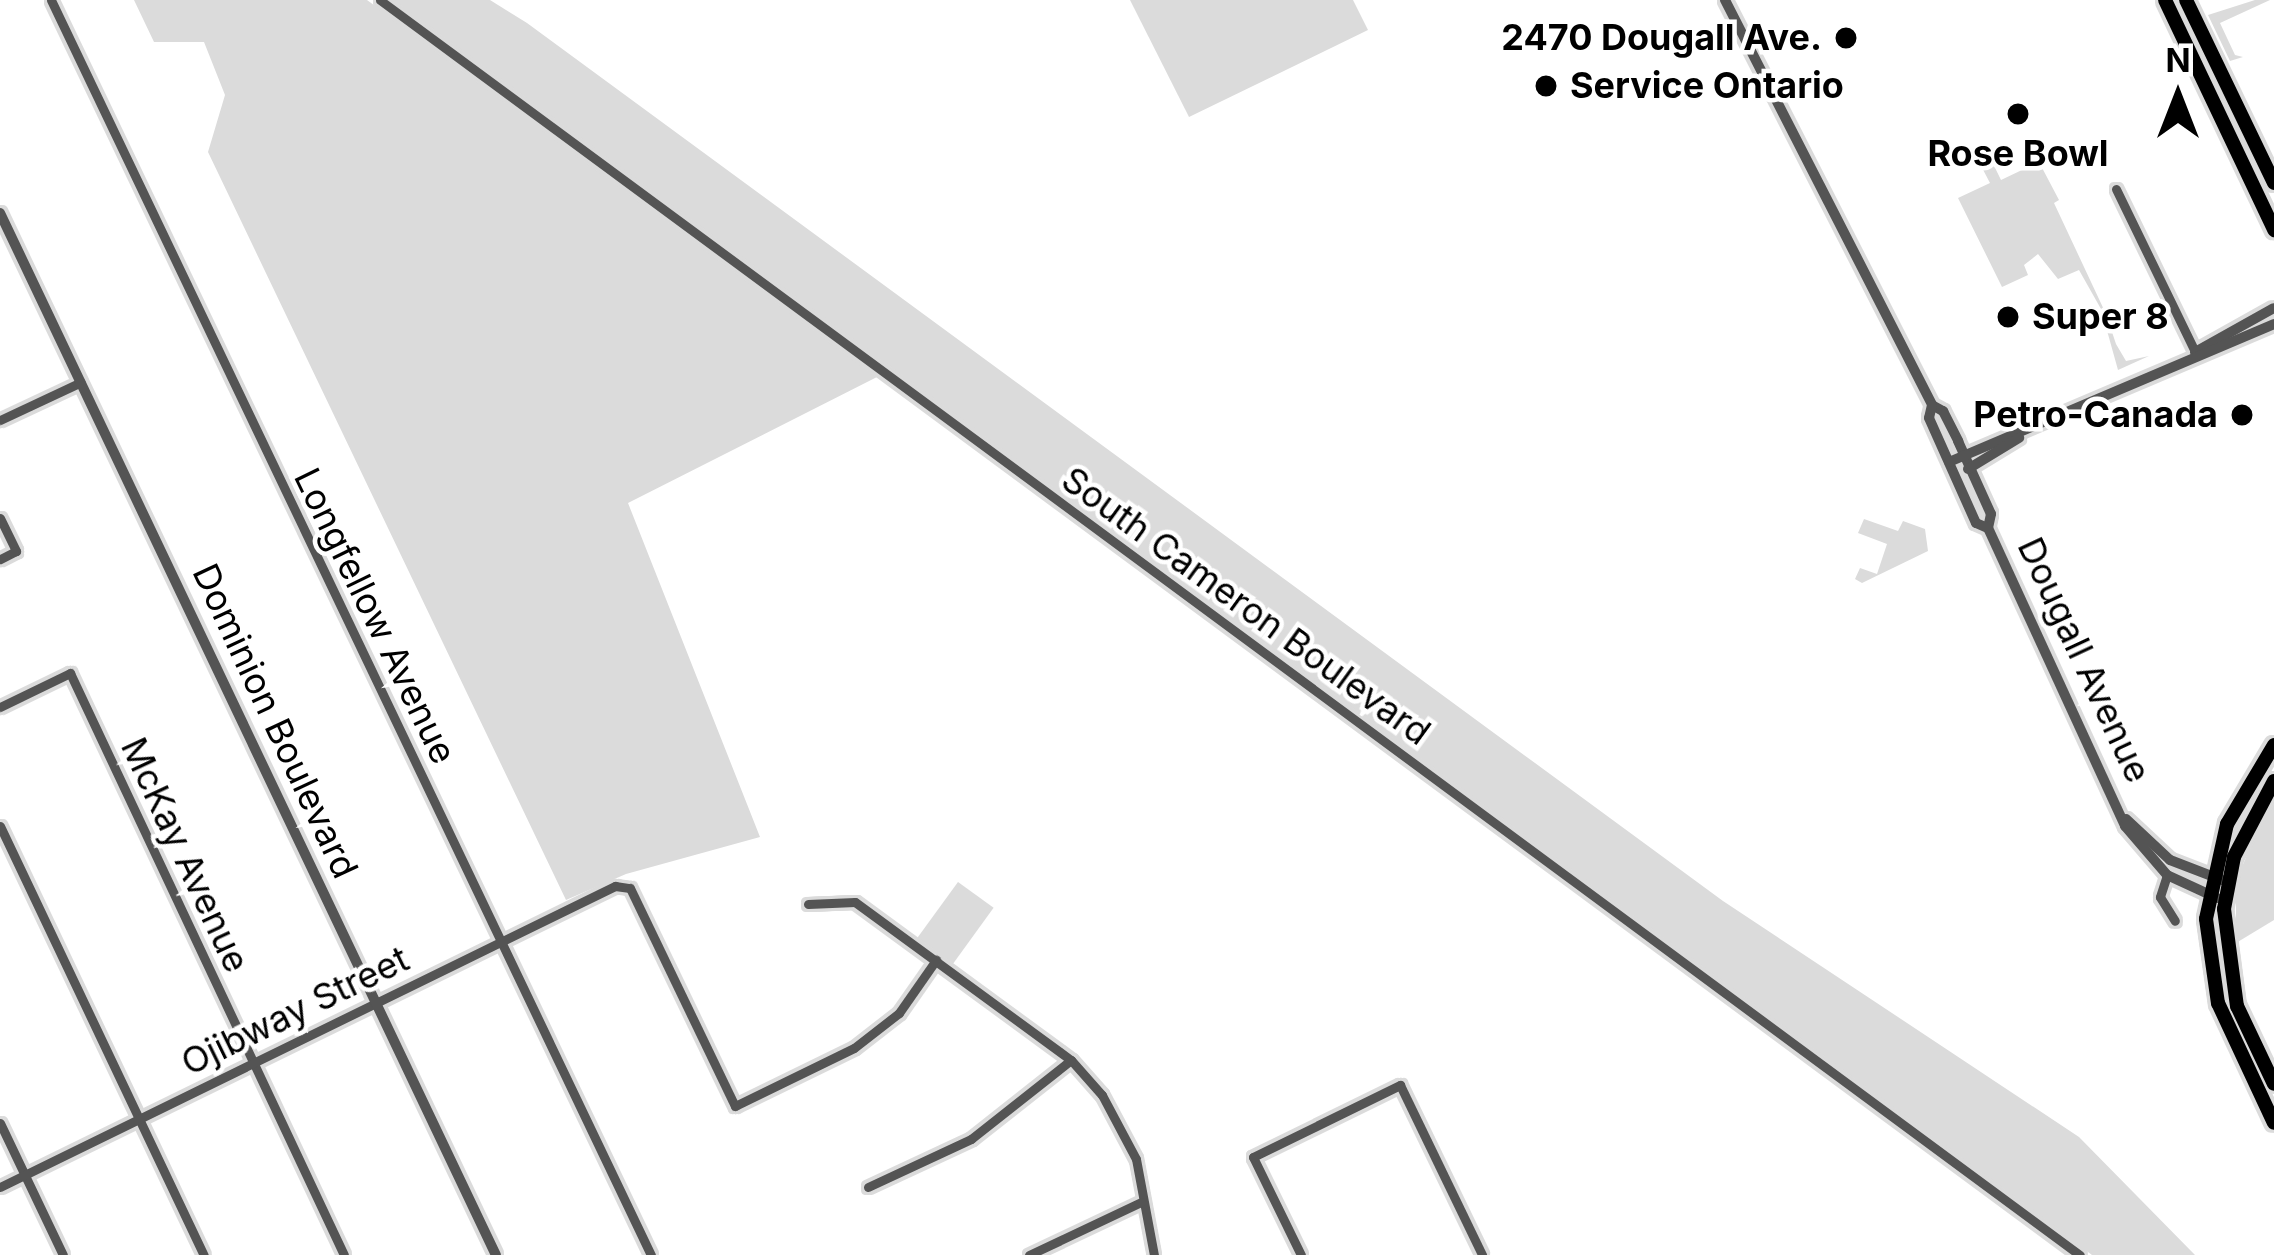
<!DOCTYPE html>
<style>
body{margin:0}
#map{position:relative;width:2274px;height:1255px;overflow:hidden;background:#fff;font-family:Inter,sans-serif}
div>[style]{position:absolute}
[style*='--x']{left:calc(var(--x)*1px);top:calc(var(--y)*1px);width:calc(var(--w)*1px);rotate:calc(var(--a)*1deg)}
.green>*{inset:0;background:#dbdbdb;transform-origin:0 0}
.roads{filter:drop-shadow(3px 0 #dbdbdb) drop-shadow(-3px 0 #dbdbdb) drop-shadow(0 3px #dbdbdb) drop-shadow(0 -3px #dbdbdb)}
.minor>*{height:9px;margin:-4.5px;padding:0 4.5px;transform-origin:4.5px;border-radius:4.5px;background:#545454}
.tertiary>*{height:10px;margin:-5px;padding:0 5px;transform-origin:5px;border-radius:5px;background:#545454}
.primary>*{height:14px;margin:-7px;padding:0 7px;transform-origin:7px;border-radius:7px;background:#000}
.dots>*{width:33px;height:33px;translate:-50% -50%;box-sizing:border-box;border:6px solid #fff;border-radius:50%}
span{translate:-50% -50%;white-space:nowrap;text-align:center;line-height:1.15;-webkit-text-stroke:9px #fff;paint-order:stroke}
.poi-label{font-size:36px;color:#000;font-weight:700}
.right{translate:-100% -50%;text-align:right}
.left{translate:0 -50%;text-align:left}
.street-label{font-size:36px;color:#000}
.north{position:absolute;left:2118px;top:36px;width:120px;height:120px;-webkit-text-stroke:9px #fff;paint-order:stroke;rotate:0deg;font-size:33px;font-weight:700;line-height:48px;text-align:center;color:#000}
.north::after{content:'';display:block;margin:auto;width:42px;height:54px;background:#000;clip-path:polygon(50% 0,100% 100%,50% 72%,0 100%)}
</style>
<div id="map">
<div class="green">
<div style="clip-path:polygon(134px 0,367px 0,877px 377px,628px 503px,760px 837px,626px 874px,566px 900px,208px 152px,225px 95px,204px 42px,154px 42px)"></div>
<div style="clip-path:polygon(392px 0,490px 0,527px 23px,1723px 901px,2079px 1137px,2195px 1255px,2092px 1255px)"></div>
<div style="clip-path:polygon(1130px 0,1353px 0,1368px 30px,1189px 117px)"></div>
<div style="clip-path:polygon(2255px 0,2270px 0,2220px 23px,2235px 55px,2243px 57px,2230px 61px,2208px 15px)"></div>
<div style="clip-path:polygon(1983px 143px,2001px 180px,2039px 162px,2059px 200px,2054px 203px,2106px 314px,2116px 344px,2126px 361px,2149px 356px,2118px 370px,2101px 309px,2079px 270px,2058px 279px,2038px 254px,2024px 265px,2028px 275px,2002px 287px,1958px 198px,1990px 183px,1979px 162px)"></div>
<div style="clip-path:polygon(1864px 519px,1898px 531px,1903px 521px,1925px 529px,1928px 551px,1862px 583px,1855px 579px,1860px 568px,1877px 574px,1887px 544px,1858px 533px)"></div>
<div style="clip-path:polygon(2274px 791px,2274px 920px,2236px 943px,2236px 881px)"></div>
<div style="left:958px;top:882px;width:44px;height:69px;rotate:36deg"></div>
</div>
<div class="roads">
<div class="minor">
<div style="--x:51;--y:0;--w:1391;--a:64.45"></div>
<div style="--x:380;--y:0;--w:2113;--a:36.44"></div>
<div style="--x:2116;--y:189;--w:181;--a:64.1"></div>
<div style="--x:0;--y:420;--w:89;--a:-25.1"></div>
<div style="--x:0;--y:518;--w:37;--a:64"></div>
<div style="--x:16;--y:551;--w:18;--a:153"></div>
<div style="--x:0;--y:707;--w:78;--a:-25.9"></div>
<div style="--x:70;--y:673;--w:643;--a:64.79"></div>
<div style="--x:0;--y:826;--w:475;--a:64.6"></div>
<div style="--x:2167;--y:875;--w:23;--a:108"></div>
<div style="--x:2160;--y:897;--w:28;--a:58"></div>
<div style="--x:808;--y:904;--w:47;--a:-2.4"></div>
<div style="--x:855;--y:902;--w:268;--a:36.2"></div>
<div style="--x:1071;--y:1060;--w:47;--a:48.5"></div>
<div style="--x:1102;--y:1095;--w:72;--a:62"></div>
<div style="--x:1136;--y:1159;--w:98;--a:79.4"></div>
<div style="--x:0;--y:1123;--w:146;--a:64.5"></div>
<div style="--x:0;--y:1187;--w:685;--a:-26.08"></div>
<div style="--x:615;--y:886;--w:15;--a:8"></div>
<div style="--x:630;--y:888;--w:242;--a:64.3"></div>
<div style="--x:735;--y:1106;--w:132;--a:-26"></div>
<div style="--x:854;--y:1048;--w:57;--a:-37.9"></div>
<div style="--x:899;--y:1013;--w:65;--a:-55.1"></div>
<div style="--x:868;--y:1187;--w:114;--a:-25"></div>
<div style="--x:971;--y:1139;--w:127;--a:-38.3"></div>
<div style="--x:1029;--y:1255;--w:124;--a:-25.3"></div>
<div style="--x:1301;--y:1255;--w:109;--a:-116.1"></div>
<div style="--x:1253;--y:1157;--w:164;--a:-26.1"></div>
<div style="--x:1400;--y:1085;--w:189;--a:64.2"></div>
</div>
<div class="tertiary">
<div style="--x:1725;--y:0;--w:455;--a:62.9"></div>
<div style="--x:1932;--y:405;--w:13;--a:29"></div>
<div style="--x:1943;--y:411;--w:34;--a:63"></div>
<div style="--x:1958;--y:441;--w:80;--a:65.7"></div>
<div style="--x:1991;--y:514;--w:14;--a:102"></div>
<div style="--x:1988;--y:528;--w:328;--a:65.3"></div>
<div style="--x:2125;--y:826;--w:65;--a:49.4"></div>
<div style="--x:2167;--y:875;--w:55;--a:24.7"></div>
<div style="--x:0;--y:213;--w:1154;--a:64.55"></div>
<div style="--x:2195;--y:352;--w:90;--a:-29.1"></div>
<div style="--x:1932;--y:405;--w:13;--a:103"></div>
<div style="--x:1929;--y:418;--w:115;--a:65.9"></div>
<div style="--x:1976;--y:523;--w:13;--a:23"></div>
<div style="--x:1949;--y:462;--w:353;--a:-23"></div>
<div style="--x:1968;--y:469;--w:60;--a:-31.3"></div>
<div style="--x:2126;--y:819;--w:60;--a:43"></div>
<div style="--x:2170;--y:860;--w:56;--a:21"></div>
</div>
<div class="primary">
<div style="--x:2165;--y:0;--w:255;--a:64.6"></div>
<div style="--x:2186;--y:0;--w:203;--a:64.3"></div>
<div style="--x:2274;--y:745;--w:92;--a:120.7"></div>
<div style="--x:2227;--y:824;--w:97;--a:102.5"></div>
<div style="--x:2206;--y:919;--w:85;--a:81.9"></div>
<div style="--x:2218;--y:1003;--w:132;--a:65"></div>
<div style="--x:2274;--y:781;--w:86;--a:117.8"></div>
<div style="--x:2234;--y:857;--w:53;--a:100.9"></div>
<div style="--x:2224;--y:909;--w:98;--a:82.4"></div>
<div style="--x:2237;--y:1006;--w:86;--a:64.6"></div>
</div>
</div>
<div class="dots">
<div style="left:1846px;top:38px;background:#000"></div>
<div style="left:1546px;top:86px;background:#000"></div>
<div style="left:2018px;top:114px;background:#000"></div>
<div style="left:2008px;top:317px;background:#000"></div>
<div style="left:2242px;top:415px;background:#000"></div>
</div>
<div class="poi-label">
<span class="right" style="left:1822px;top:38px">2470 Dougall Ave.</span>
<span class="left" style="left:1570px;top:86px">Service Ontario</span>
<span style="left:2018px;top:154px">Rose Bowl</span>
<span class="left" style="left:2032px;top:317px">Super 8</span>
<span class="right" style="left:2218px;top:415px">Petro-Canada</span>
</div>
<div class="street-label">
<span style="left:1246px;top:606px;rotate:36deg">South Cameron Boulevard</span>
<span style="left:375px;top:616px;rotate:64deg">Longfellow Avenue</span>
<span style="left:2084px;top:660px;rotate:65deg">Dougall Avenue</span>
<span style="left:275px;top:721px;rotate:65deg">Dominion Boulevard</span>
<span style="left:185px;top:855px;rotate:65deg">McKay Avenue</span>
<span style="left:295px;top:1011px;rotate:-26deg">Ojibway Street</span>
</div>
<div class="north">N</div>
</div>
